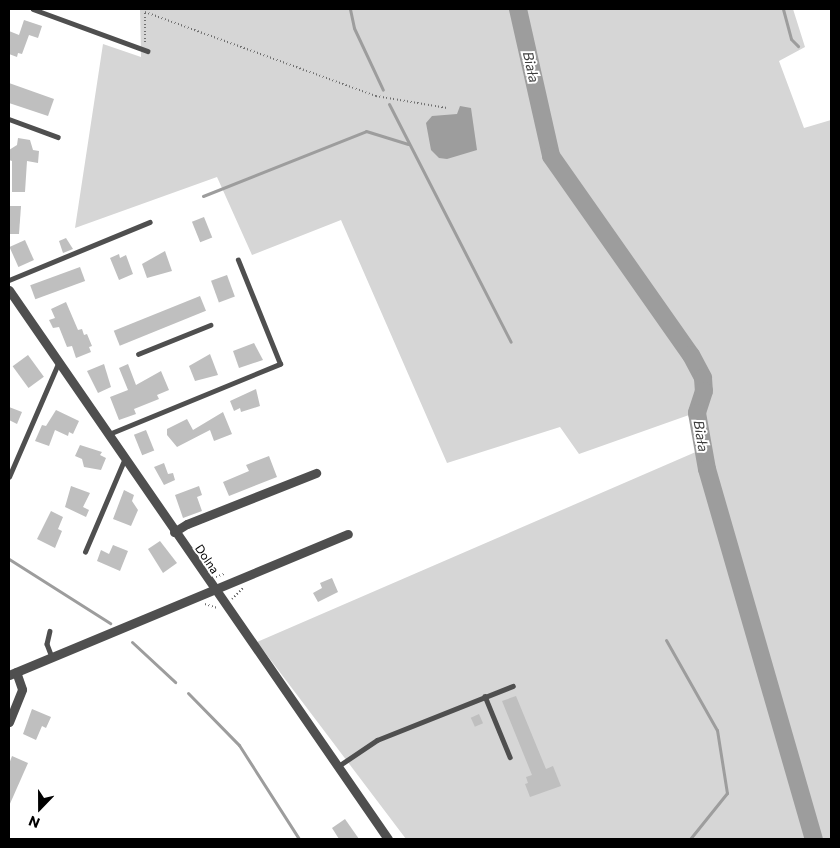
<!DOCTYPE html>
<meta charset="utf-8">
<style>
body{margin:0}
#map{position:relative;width:840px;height:848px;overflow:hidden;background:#fff;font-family:Commissioner,sans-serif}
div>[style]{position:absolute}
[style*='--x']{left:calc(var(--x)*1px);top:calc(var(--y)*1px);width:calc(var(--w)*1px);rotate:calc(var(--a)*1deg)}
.green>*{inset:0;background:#d6d6d6}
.water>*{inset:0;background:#9d9d9d}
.stream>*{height:3px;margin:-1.5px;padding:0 1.5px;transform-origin:1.5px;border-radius:1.5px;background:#9d9d9d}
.river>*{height:18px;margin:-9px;padding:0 9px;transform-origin:9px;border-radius:9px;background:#9d9d9d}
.building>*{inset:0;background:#bfbfbf;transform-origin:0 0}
.path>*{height:2px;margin-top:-1px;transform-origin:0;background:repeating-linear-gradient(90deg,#717171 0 1px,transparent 0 3.5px)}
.service>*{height:4.5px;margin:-2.25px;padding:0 2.25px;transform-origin:2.25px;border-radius:2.25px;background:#4f4f4f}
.minor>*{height:9px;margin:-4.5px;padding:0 4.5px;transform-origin:4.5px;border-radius:4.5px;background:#4f4f4f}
span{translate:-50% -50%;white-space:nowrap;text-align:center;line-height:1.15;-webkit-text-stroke:4px #fff;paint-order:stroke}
.street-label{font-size:12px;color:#000}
.water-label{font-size:14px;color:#3e3e3e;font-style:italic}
.frame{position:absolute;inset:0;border:10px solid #000;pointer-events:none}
.north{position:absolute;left:15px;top:783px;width:50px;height:50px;-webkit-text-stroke:4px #fff;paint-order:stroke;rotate:202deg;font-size:14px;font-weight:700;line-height:20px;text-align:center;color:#000}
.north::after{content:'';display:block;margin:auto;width:18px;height:22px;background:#000;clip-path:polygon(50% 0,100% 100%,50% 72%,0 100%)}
</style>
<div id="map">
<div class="green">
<div style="clip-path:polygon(140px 9px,793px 9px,805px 47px,779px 61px,804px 128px,831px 120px,831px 839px,406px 839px,257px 642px,698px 451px,689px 415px,579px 454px,560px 427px,447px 463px,341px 220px,252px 255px,217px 177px,75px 228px,103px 44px,141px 57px)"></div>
</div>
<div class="water">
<div style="clip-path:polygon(460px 106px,471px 108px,477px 150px,447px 159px,439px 158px,431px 150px,426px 123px,432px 116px,457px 114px)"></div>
</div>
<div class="stream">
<div style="--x:350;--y:9;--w:19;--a:78"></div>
<div style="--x:354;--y:28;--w:68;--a:64.9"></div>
<div style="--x:783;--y:9;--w:31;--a:75"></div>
<div style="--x:791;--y:39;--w:10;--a:45"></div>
<div style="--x:389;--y:104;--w:267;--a:62.9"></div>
<div style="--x:203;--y:196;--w:175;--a:-21.7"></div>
<div style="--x:366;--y:131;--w:44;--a:17.2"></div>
<div style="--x:9;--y:559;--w:120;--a:32.4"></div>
<div style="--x:666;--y:640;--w:103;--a:60.5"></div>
<div style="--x:717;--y:730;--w:64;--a:81"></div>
<div style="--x:727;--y:793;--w:59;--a:128.8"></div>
<div style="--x:132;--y:642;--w:59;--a:42.9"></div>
<div style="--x:188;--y:693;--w:73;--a:45.6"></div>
<div style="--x:239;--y:745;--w:112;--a:57.4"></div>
</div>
<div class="river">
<div style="--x:518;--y:9;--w:151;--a:77.3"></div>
<div style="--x:551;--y:156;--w:243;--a:54.9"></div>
<div style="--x:691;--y:355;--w:26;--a:62"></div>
<div style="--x:703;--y:378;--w:13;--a:86"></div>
<div style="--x:704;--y:391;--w:23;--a:108"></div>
<div style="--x:697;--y:413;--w:57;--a:79.9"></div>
<div style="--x:707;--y:469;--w:385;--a:73.9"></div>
</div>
<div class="building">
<div style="clip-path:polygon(24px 20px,42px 26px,38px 38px,29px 35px,22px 54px,18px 53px,17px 57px,9px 54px,9px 31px,19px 35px)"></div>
<div style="clip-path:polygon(9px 83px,54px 99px,48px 116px,9px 103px)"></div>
<div style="clip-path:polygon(18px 138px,30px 140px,33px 150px,39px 151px,38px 163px,27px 161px,25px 192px,12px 192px,12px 161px,9px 160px,9px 150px,17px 145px)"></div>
<div style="clip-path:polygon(9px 206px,21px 206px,19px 234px,9px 234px)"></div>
<div style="left:204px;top:217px;width:22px;height:13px;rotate:68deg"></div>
<div style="clip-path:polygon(66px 238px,73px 249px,63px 253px,59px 241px)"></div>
<div style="left:25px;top:240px;width:22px;height:17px;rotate:66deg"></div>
<div style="clip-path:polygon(165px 251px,172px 271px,147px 278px,142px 264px)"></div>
<div style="clip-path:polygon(119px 254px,120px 258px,126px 255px,133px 274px,119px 280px,110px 258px)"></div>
<div style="left:80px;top:267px;width:15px;height:53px;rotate:70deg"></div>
<div style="left:227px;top:275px;width:23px;height:17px;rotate:70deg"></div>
<div style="left:200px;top:296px;width:16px;height:93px;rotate:68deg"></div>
<div style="clip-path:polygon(66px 302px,78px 330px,82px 329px,84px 335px,87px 334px,92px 346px,89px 347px,91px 352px,76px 358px,72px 346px,67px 347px,59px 327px,53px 328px,49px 320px,55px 318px,51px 309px)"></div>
<div style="clip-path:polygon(254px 343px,263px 360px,239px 368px,233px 351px)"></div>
<div style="clip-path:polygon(210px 354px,218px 375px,195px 381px,189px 366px)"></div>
<div style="left:28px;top:355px;width:27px;height:19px;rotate:54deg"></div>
<div style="clip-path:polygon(104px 364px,111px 387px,98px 393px,87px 371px)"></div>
<div style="clip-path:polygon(128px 364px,136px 385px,161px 371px,169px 390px,157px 395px,159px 399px,134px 409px,136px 414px,119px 420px,110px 397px,128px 390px,119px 368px)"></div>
<div style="clip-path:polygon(256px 389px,260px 406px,241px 412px,240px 408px,234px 411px,230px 401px)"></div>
<div style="clip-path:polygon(9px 407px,22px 412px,17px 424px,9px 420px)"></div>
<div style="clip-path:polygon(56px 410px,79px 421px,73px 434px,69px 432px,68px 436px,55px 430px,49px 446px,35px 441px,42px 425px,46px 426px)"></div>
<div style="clip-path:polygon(223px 412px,232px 434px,214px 441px,210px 430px,177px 447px,167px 435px,167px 429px,187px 419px,193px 430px)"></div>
<div style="left:146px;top:430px;width:22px;height:13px;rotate:68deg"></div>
<div style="clip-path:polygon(80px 445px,102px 452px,100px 455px,106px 458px,101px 470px,84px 467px,82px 459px,75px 456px)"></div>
<div style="clip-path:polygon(269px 456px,277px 477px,229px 496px,223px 482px,249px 471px,246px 465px)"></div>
<div style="clip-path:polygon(164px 463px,168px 474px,173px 473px,175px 480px,164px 485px,154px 467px)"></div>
<div style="clip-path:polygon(71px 486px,90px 493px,83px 507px,89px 510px,86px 517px,65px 507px)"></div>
<div style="clip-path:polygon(199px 486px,202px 495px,197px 497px,202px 511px,183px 518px,175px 495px)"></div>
<div style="clip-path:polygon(124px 490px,134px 495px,132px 501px,138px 510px,131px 526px,113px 519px)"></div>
<div style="clip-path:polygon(51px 511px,63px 517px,58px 529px,62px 531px,55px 548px,37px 539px)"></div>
<div style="clip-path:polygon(160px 541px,177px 563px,163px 573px,148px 549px)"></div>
<div style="clip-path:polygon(113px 545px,128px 551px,120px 571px,97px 561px,101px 550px,109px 554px)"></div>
<div style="clip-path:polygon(332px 578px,338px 592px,318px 602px,313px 593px,322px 588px,320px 583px)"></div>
<div style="clip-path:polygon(516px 696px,546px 769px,553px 766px,561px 786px,530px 797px,525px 784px,528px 783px,526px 777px,532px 775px,502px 701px)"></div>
<div style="clip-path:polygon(32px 709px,51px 717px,46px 728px,42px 726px,36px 740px,23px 734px)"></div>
<div style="left:479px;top:714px;width:10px;height:9px;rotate:66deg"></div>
<div style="clip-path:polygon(12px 756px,28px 763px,9px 806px,9px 764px)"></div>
<div style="clip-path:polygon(345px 819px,359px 839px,339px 839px,332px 828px)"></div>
</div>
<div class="path">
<div style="--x:145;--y:42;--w:30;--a:-90"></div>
<div style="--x:145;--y:12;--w:246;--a:20"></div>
<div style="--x:376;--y:96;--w:72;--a:9.6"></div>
<div style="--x:216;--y:577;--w:9;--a:-21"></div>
<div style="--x:232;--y:599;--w:16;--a:-45"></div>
<div style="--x:205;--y:604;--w:13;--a:18"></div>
</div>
<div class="service">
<div style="--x:33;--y:9;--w:122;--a:20.1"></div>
<div style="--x:9;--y:119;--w:52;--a:20.2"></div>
<div style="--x:9;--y:280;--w:152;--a:-22.4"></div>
<div style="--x:138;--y:354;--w:78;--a:-21.9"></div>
<div style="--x:109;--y:434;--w:185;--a:-22.3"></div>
<div style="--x:280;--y:364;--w:112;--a:-112"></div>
<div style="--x:9;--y:477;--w:123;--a:-66.6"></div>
<div style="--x:85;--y:552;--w:102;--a:-66.9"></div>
<div style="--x:50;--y:631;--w:13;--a:103"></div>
<div style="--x:47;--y:644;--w:14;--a:69"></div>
<div style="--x:485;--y:696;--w:66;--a:67.7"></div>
<div style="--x:337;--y:767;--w:48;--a:-34"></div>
<div style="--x:377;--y:740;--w:146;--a:-21.7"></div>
</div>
<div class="minor">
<div style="--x:9;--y:290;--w:667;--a:55.38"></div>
<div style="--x:174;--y:532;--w:15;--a:-32"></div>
<div style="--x:187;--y:524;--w:139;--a:-21.6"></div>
<div style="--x:9;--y:675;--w:367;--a:-22.6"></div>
<div style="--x:9;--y:722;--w:35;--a:-68"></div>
<div style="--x:22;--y:689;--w:18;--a:-109"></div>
</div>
<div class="street-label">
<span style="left:207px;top:559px;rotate:56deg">Dolna</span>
</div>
<div class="water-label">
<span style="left:531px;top:67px;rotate:77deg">Biała</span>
<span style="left:701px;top:436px;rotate:80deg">Biała</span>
</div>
<div class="frame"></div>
<div class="north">N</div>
</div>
